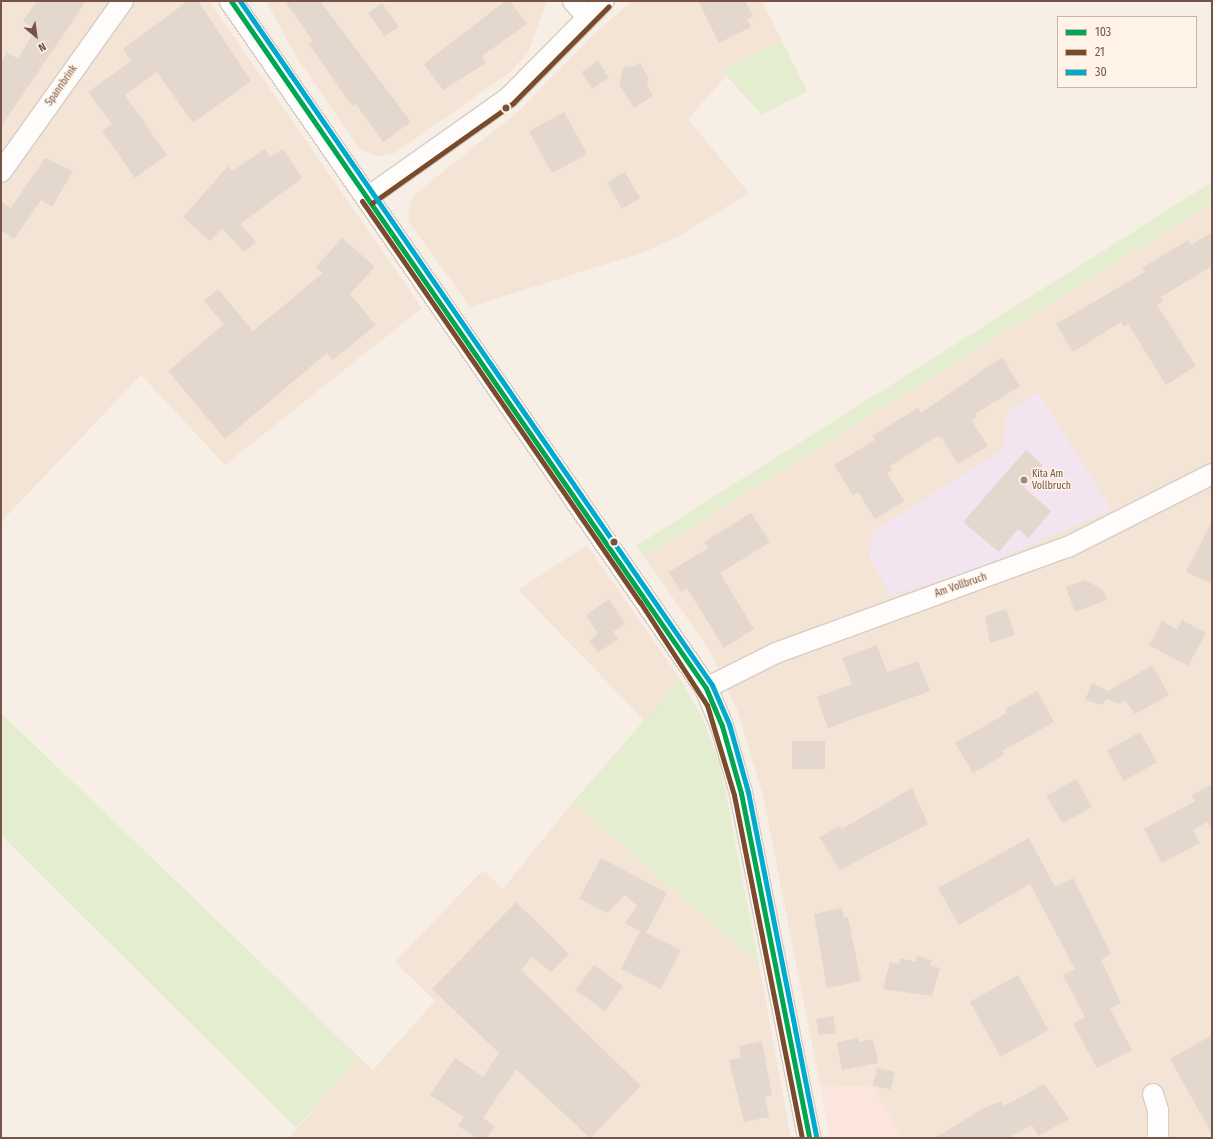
<!DOCTYPE html>
<style>
body{margin:0}
#map{position:relative;width:1213px;height:1139px;overflow:hidden;background:#f7efe6;font-family:"Fira Sans Condensed",sans-serif}
div>[style]{position:absolute}
[style*='--x']{left:calc(var(--x)*1px);top:calc(var(--y)*1px);width:calc(var(--w)*1px);rotate:calc(var(--a)*1deg)}
.residential>*{inset:0;background:#f3e4d6}
.commercial>*{inset:0;background:#fbe5dc}
.education>*{inset:0;background:#f2e5f0}
.green>*{inset:0;background:#e4edd0}
.building>*{inset:0;background:#e3d7ce;transform-origin:0 0}
.roads{filter:drop-shadow(1px 0 #d8ccc5) drop-shadow(-1px 0 #d8ccc5) drop-shadow(0 1px #d8ccc5) drop-shadow(0 -1px #d8ccc5)}
.minor>*{height:20px;margin:-10px;padding:0 10px;transform-origin:10px;border-radius:10px;background:#fefdfb}
.tertiary>*{height:22px;margin:-11px;padding:0 11px;transform-origin:11px;border-radius:11px;background:#fefdfb}
.bus-1>*{height:5px;margin:-2.5px;padding:0 2.5px;transform-origin:2.5px;border-radius:2.5px;background:#00a651}
.bus-2>*{height:5px;margin:-2.5px;padding:0 2.5px;transform-origin:2.5px;border-radius:2.5px;background:#7a4b2a}
.bus-3>*{height:5px;margin:-2.5px;padding:0 2.5px;transform-origin:2.5px;border-radius:2.5px;background:#00a9ce}
.dots>*{width:11px;height:11px;translate:-50% -50%;box-sizing:border-box;border:2px solid #fff4e7;border-radius:50%}
span{translate:-50% -50%;white-space:nowrap;text-align:center;line-height:1.15;-webkit-text-stroke:3px #fff4e7;paint-order:stroke}
.street-label{font-size:10px;color:#755447}
.poi-label{font-size:10px;color:#755447}
.left{translate:0 -50%;text-align:left}
.frame{position:absolute;inset:0;border:2px solid #755447;pointer-events:none}
.legend{position:absolute;left:1057px;top:16px;width:140px;height:72px;box-sizing:border-box;background:#fff4e7;border:1px solid #c8b4a7;margin:0;padding:5px 7px;list-style:none;font-size:12px;color:#755447}
.legend li{display:flex;align-items:center;gap:8px;height:20px}
.legend b{width:20px;border:1px solid #c8b4a7}
.north{position:absolute;left:16px;top:16px;width:40px;height:40px;-webkit-text-stroke:3px #fff4e7;paint-order:stroke;rotate:151deg;font-size:11px;font-weight:700;line-height:16px;text-align:center;color:#755447}
.north::after{content:'';display:block;margin:auto;width:14px;height:18px;background:#755447;clip-path:polygon(50% 0,100% 100%,50% 72%,0 100%)}
</style>
<div id="map">
<div class="residential">
<div style="clip-path:polygon(1px 1px,209px 1px,422px 308px,225px 465px,141px 375px,1px 522px)"></div>
<div style="clip-path:polygon(266px 1px,547px 1px,528px 53px,510px 72px,395px 153px,378px 157px,359px 148px,297px 58px)"></div>
<div style="clip-path:polygon(632px 1px,762px 1px,782px 41px,722px 70px,726px 76px,688px 119px,749px 193px,683px 234px,644px 252px,470px 307px,409px 222px,408px 213px,413px 196px,520px 110px,592px 36px)"></div>
<div style="clip-path:polygon(1212px 203px,1212px 1138px,902px 1138px,873px 1087px,820px 1085px,763px 796px,738px 712px,709px 649px,644px 557px)"></div>
<div style="clip-path:polygon(587px 545px,680px 679px,645px 721px,518px 590px)"></div>
<div style="clip-path:polygon(573px 802px,759px 964px,791px 1138px,289px 1138px,359px 1057px,373px 1070px,435px 1001px,395px 962px,483px 870px,503px 889px)"></div>
</div>
<div class="commercial">
<div style="clip-path:polygon(820px 1085px,873px 1087px,902px 1138px,830px 1138px)"></div>
</div>
<div class="education">
<div style="clip-path:polygon(1038px 392px,1112px 510px,975px 569px,891px 596px,870px 558px,872px 532px,1002px 450px,1008px 411px)"></div>
</div>
<div class="green">
<div style="clip-path:polygon(782px 41px,807px 91px,762px 115px,721px 70px)"></div>
<div style="clip-path:polygon(1212px 182px,1212px 203px,644px 557px,636px 546px)"></div>
<div style="clip-path:polygon(680px 679px,703px 719px,720px 764px,759px 964px,573px 802px)"></div>
<div style="clip-path:polygon(1px 713px,359px 1057px,296px 1128px,1px 835px)"></div>
</div>
<div class="building">
<div style="clip-path:polygon(37px 1px,86px 1px,1px 127px,1px 62px,7px 52px,18px 59px,35px 30px,23px 21px)"></div>
<div style="clip-path:polygon(188px 1px,198px 1px,251px 81px,193px 123px,157px 72px,125px 95px,167px 155px,135px 178px,102px 131px,112px 124px,88px 92px,131px 61px,123px 49px)"></div>
<div style="clip-path:polygon(285px 1px,320px 1px,411px 122px,383px 142px,356px 104px,352px 106px,309px 44px,313px 41px)"></div>
<div style="clip-path:polygon(505px 1px,510px 1px,527px 24px,482px 56px,486px 63px,443px 90px,424px 64px)"></div>
<div style="clip-path:polygon(698px 1px,745px 1px,753px 16px,747px 19px,751px 27px,719px 43px)"></div>
<div style="left:382px;top:3px;width:29px;height:17px;rotate:55deg"></div>
<div style="left:598px;top:61px;width:20px;height:20px;rotate:57deg"></div>
<div style="clip-path:polygon(640px 63px,649px 78px,647px 86px,653px 96px,634px 108px,619px 85px,624px 66px,632px 67px)"></div>
<div style="left:564px;top:112px;width:48px;height:40px;rotate:61deg"></div>
<div style="clip-path:polygon(265px 149px,270px 157px,283px 149px,302px 178px,240px 224px,256px 242px,244px 252px,222px 228px,210px 241px,183px 217px,228px 166px,232px 171px)"></div>
<div style="clip-path:polygon(45px 158px,73px 171px,52px 207px,41px 200px,14px 239px,1px 230px,1px 201px,11px 208px)"></div>
<div style="left:625px;top:172px;width:30px;height:21px;rotate:60deg"></div>
<div style="clip-path:polygon(1212px 232px,1212px 266px,1161px 297px,1163px 301px,1157px 305px,1196px 366px,1166px 385px,1128px 324px,1123px 327px,1121px 322px,1073px 352px,1056px 324px,1145px 272px,1142px 268px,1188px 240px,1191px 245px)"></div>
<div style="clip-path:polygon(342px 238px,375px 267px,350px 294px,376px 325px,333px 360px,327px 353px,225px 439px,168px 371px,224px 324px,204px 301px,218px 289px,253px 331px,323px 273px,316px 267px)"></div>
<div style="clip-path:polygon(1002px 357px,1020px 386px,975px 414px,977px 417px,972px 421px,988px 446px,958px 464px,942px 438px,936px 437px,890px 466px,893px 469px,887px 473px,904px 501px,875px 519px,858px 492px,853px 495px,834px 465px,875px 440px,872px 436px,918px 408px,921px 413px)"></div>
<div style="clip-path:polygon(1026px 450px,1043px 465px,1024px 488px,1051px 511px,1029px 538px,1018px 529px,999px 552px,963px 522px)"></div>
<div style="clip-path:polygon(751px 513px,770px 542px,720px 573px,754px 629px,724px 648px,687px 588px,681px 592px,669px 572px,708px 548px,704px 542px)"></div>
<div style="clip-path:polygon(1212px 521px,1212px 584px,1186px 572px)"></div>
<div style="clip-path:polygon(1085px 580px,1103px 590px,1107px 600px,1075px 612px,1066px 587px)"></div>
<div style="clip-path:polygon(609px 599px,625px 624px,613px 632px,618px 639px,598px 653px,589px 641px,598px 634px,586px 615px)"></div>
<div style="clip-path:polygon(1006px 609px,1015px 635px,990px 643px,985px 616px)"></div>
<div style="clip-path:polygon(1182px 620px,1206px 633px,1188px 666px,1149px 645px,1162px 621px,1177px 630px)"></div>
<div style="clip-path:polygon(877px 645px,887px 672px,918px 661px,930px 691px,828px 728px,817px 697px,852px 684px,842px 658px)"></div>
<div style="clip-path:polygon(1152px 665px,1169px 695px,1135px 714px,1125px 700px,1120px 704px,1106px 699px,1102px 705px,1085px 700px,1092px 683px,1108px 691px)"></div>
<div style="clip-path:polygon(1037px 691px,1054px 722px,1002px 751px,1004px 755px,973px 773px,955px 743px,1007px 713px,1005px 709px)"></div>
<div style="left:1140px;top:732px;width:35px;height:38px;rotate:61deg"></div>
<div style="left:792px;top:741px;width:33px;height:28px"></div>
<div style="left:1076px;top:779px;width:32px;height:34px;rotate:60deg"></div>
<div style="clip-path:polygon(1212px 784px,1212px 831px,1207px 822px,1193px 830px,1200px 843px,1162px 863px,1144px 829px,1195px 801px,1192px 795px)"></div>
<div style="clip-path:polygon(912px 788px,928px 824px,840px 870px,819px 837px,840px 826px,842px 829px)"></div>
<div style="clip-path:polygon(1029px 838px,1055px 887px,1073px 878px,1111px 954px,1101px 960px,1121px 1003px,1110px 1009px,1132px 1050px,1097px 1068px,1073px 1024px,1085px 1017px,1063px 975px,1075px 969px,1030px 884px,959px 925px,938px 888px)"></div>
<div style="clip-path:polygon(601px 858px,667px 893px,646px 933px,681px 950px,661px 989px,621px 969px,640px 931px,625px 923px,637px 906px,625px 895px,607px 913px,579px 899px)"></div>
<div style="clip-path:polygon(516px 902px,569px 954px,551px 972px,532px 957px,521px 970px,641px 1086px,590px 1138px,516px 1069px,483px 1118px,495px 1126px,487px 1138px,477px 1138px,458px 1126px,464px 1117px,430px 1095px,455px 1058px,483px 1077px,499px 1053px,432px 989px)"></div>
<div style="clip-path:polygon(842px 908px,844px 917px,848px 917px,861px 981px,827px 988px,814px 914px)"></div>
<div style="clip-path:polygon(917px 956px,932px 960px,930px 965px,940px 968px,932px 996px,883px 989px,890px 962px,899px 964px,900px 958px,916px 962px)"></div>
<div style="left:594px;top:965px;width:36px;height:31px;rotate:36deg"></div>
<div style="left:1018px;top:975px;width:63px;height:55px;rotate:61deg"></div>
<div style="left:833px;top:1016px;width:17px;height:17px;rotate:80deg"></div>
<div style="clip-path:polygon(1212px 1035px,1212px 1134px,1170px 1059px)"></div>
<div style="clip-path:polygon(858px 1038px,859px 1042px,873px 1039px,878px 1063px,842px 1070px,837px 1042px)"></div>
<div style="clip-path:polygon(762px 1041px,772px 1095px,765px 1096px,769px 1117px,744px 1122px,729px 1060px,741px 1058px,739px 1046px)"></div>
<div style="left:877px;top:1068px;width:18px;height:18px;rotate:13deg"></div>
<div style="clip-path:polygon(1044px 1084px,1069px 1119px,1038px 1136px,1032px 1125px,1008px 1138px,935px 1138px,982px 1109px,1001px 1101px,1004px 1106px)"></div>
</div>
<div class="roads">
<div class="minor">
<div style="--x:573;--y:1;--w:20;--a:49"></div>
<div style="--x:1;--y:172;--w:210;--a:-54.5"></div>
<div style="--x:368;--y:197;--w:171;--a:-35.3"></div>
<div style="--x:508;--y:98;--w:136;--a:-45.3"></div>
<div style="--x:706;--y:688;--w:78;--a:-26.6"></div>
<div style="--x:776;--y:653;--w:311;--a:-20"></div>
<div style="--x:1068;--y:547;--w:161;--a:-26.9"></div>
<div style="--x:1153;--y:1094;--w:17;--a:73"></div>
<div style="--x:1158;--y:1110;--w:28;--a:90"></div>
</div>
<div class="tertiary">
<div style="--x:231;--y:1;--w:835;--a:55.34"></div>
<div style="--x:706;--y:688;--w:41;--a:67.2"></div>
<div style="--x:722;--y:726;--w:70;--a:74.2"></div>
<div style="--x:741;--y:793;--w:352;--a:78.8"></div>
</div>
</div>
<div class="bus-1">
<div style="--x:231;--y:1;--w:835;--a:55.34"></div>
<div style="--x:706;--y:688;--w:41;--a:67.2"></div>
<div style="--x:722;--y:726;--w:70;--a:74.2"></div>
<div style="--x:741;--y:793;--w:352;--a:78.8"></div>
</div>
<div class="bus-2">
<div style="--x:362;--y:201;--w:488;--a:55.3"></div>
<div style="--x:640;--y:602;--w:123;--a:57"></div>
<div style="--x:707;--y:705;--w:94;--a:73.3"></div>
<div style="--x:734;--y:795;--w:350;--a:78.8"></div>
<div style="--x:372;--y:203;--w:173;--a:-35.3"></div>
<div style="--x:513;--y:103;--w:136;--a:-45.3"></div>
</div>
<div class="bus-3">
<div style="--x:240;--y:1;--w:831;--a:55.39"></div>
<div style="--x:712;--y:685;--w:43;--a:66.4"></div>
<div style="--x:729;--y:724;--w:71;--a:74.4"></div>
<div style="--x:748;--y:792;--w:352;--a:78.8"></div>
</div>
<div class="dots">
<div style="left:506px;top:108px;background:#755447"></div>
<div style="left:1024px;top:480px;background:#a28a7f"></div>
<div style="left:614px;top:542px;background:#755447"></div>
</div>
<div class="street-label">
<span style="left:62px;top:86px;rotate:-55deg">Spannbrink</span>
<span style="left:961px;top:586px;rotate:-19deg">Am Vollbruch</span>
</div>
<div class="poi-label">
<span class="left" style="left:1032px;top:480px">Kita Am<br>Vollbruch</span>
</div>
<div class="frame"></div>
<ul class="legend">
<li><b style="height:5px;background:#00a651"></b>103</li>
<li><b style="height:5px;background:#7a4b2a"></b>21</li>
<li><b style="height:5px;background:#00a9ce"></b>30</li>
</ul>
<div class="north">N</div>
</div>
